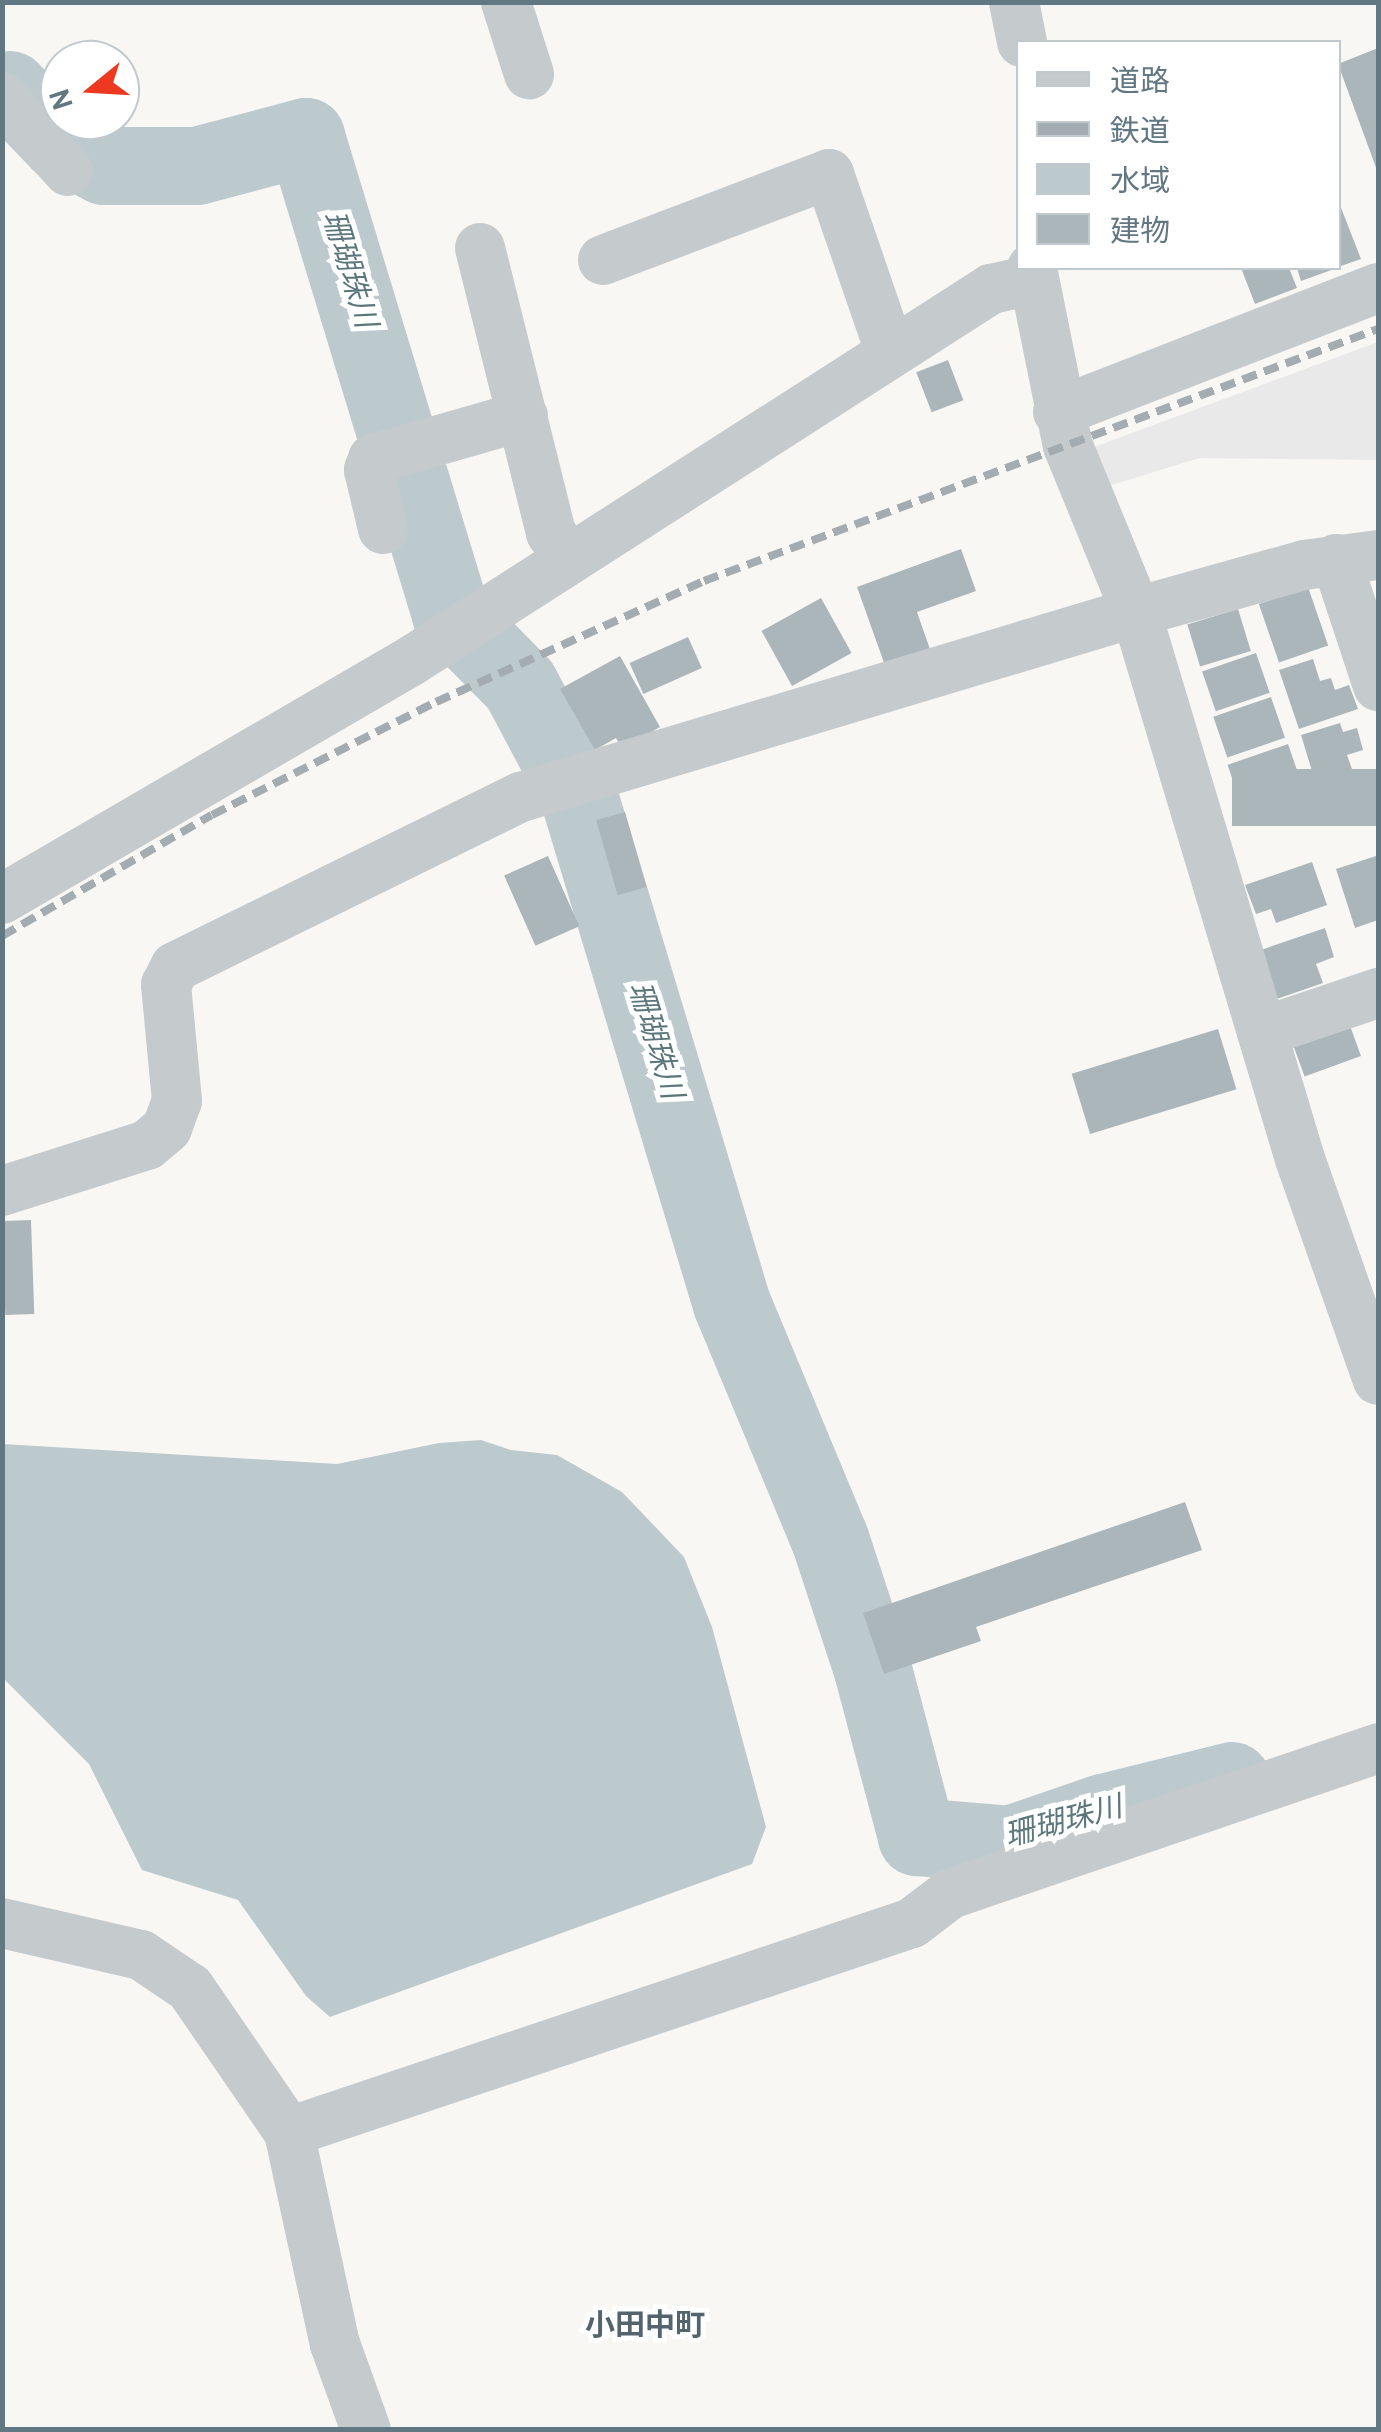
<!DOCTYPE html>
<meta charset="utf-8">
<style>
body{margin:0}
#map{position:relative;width:1381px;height:2432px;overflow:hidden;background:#f8f7f4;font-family:Overpass,"Noto Sans JP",sans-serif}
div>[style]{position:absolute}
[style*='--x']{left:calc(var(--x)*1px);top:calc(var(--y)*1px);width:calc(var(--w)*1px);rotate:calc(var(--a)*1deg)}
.built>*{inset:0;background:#e8e9e8}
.water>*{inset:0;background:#bccacd}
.river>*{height:78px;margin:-39px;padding:0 39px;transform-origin:39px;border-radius:39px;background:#bccacd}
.building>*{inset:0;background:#abb6ba;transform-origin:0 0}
.minor>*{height:50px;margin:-25px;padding:0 25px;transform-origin:25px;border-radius:25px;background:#c5cacc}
.rail>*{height:8px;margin-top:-4px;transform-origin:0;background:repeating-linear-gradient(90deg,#a3acb0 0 15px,transparent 0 23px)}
span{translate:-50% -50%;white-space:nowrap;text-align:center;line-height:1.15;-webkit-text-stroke:10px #fff;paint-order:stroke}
.water-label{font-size:30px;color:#5c777c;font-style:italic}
.neighbourhood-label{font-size:30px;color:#53646c;font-weight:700}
.frame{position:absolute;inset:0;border:5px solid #617781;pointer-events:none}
.legend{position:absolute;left:1016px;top:40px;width:325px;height:230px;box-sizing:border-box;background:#fff;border:2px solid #c0c9cd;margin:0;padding:12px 18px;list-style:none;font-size:30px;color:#617781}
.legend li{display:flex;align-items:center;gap:20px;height:50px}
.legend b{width:50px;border:2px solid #c0c9cd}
.north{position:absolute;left:40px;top:40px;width:100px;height:100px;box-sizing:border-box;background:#fff;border:2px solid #c0c9cd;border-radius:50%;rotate:252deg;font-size:28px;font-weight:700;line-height:40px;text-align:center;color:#617781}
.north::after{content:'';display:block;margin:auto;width:35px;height:45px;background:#ed391f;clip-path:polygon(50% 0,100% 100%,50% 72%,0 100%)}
</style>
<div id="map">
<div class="built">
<div style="clip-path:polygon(1378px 342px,1378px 460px,1199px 458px,1099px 489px,1086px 450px)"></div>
</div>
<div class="water">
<div style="clip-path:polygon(481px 1440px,511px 1450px,557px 1455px,622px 1492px,684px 1557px,712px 1627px,766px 1827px,752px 1864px,330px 2017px,306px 1996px,238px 1900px,142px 1870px,89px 1764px,3px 1678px,3px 1444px,337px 1464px,439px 1443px)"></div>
</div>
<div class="river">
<div style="--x:10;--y:90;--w:74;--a:46.1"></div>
<div style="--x:61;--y:143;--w:49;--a:28.1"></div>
<div style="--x:104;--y:166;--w:93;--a:0"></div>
<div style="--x:197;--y:166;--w:113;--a:-14.9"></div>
<div style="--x:306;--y:137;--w:500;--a:73.1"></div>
<div style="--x:451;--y:615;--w:98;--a:45.4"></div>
<div style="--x:520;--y:685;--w:126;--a:62"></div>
<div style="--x:579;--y:796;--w:531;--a:73.24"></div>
<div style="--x:732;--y:1304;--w:255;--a:67.4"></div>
<div style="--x:830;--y:1539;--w:138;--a:71.8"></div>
<div style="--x:873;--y:1670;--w:173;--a:75.2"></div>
<div style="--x:917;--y:1837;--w:93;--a:4.9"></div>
<div style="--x:1010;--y:1845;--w:98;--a:-19"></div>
<div style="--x:1103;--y:1813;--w:133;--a:-13.9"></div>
</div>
<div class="building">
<div style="clip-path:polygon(1378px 48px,1378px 173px,1338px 64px)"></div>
<div style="clip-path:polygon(1338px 200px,1361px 259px,1338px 267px)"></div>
<div style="clip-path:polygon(1241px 268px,1289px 268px,1297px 288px,1255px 304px)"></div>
<div style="clip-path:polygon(1297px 268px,1337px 268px,1301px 281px)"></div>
<div style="left:948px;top:360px;width:43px;height:34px;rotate:69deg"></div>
<div style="clip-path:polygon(961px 549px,976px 591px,917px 612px,932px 655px,887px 671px,857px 587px)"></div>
<div style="left:1308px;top:587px;width:62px;height:52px;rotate:71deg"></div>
<div style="left:821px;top:598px;width:63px;height:68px;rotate:61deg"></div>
<div style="left:1238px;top:609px;width:44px;height:53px;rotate:73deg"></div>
<div style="left:688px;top:637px;width:34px;height:64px;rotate:66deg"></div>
<div style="left:1256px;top:653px;width:42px;height:57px;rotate:71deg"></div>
<div style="clip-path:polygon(620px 656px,660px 727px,622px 749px,616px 738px,595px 750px,560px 689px)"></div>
<div style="clip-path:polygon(1313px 659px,1320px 681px,1331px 678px,1335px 690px,1349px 685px,1358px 709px,1299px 729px,1279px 670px)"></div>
<div style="left:1271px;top:697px;width:43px;height:61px;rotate:71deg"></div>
<div style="clip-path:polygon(1340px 723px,1343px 732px,1357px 728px,1363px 750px,1347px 755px,1352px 769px,1315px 781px,1301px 735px)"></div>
<div style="left:1288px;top:744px;width:46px;height:64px;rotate:71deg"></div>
<div style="left:1378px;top:769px;width:57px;height:146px;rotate:90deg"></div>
<div style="left:625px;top:812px;width:78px;height:30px;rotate:74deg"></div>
<div style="left:548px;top:856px;width:77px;height:48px;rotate:66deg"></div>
<div style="clip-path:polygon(1376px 856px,1378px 920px,1355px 928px,1336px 869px)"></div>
<div style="clip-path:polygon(1312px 862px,1327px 905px,1276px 923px,1271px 909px,1256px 914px,1245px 885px)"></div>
<div style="clip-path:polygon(1325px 928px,1334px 957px,1316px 964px,1323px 983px,1271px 1001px,1255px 952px)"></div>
<div style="left:1349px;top:1023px;width:35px;height:60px;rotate:70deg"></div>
<div style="left:1218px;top:1029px;width:63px;height:153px;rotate:73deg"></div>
<div style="left:31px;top:1220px;width:94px;height:29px;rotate:88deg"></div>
<div style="clip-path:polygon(1185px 1502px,1202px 1550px,976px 1627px,981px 1641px,884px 1674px,863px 1613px)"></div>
</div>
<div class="minor">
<div style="--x:506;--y:2;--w:76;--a:72.3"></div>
<div style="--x:1014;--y:2;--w:41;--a:78.7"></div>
<div style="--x:2;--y:97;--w:99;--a:48.3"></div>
<div style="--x:480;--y:248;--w:294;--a:76"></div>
<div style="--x:551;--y:533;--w:32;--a:55"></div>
<div style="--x:603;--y:260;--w:242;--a:-20.8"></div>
<div style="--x:829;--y:174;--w:187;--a:71"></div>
<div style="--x:1032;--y:268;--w:182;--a:78.6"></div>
<div style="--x:1068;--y:446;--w:179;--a:67.7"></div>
<div style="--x:1136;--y:612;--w:571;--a:73.31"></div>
<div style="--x:1300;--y:1159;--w:234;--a:70.6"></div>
<div style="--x:1058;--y:412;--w:343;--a:-21.2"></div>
<div style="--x:383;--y:529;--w:61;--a:-103.3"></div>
<div style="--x:369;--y:470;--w:12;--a:-70"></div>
<div style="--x:373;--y:459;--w:156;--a:-16"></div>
<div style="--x:1336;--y:559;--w:134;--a:71.7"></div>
<div style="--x:2;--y:899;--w:473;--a:-30.2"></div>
<div style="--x:411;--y:661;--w:689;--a:-32.68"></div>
<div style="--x:991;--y:289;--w:42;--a:-12.4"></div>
<div style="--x:1262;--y:1032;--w:122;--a:-18.6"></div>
<div style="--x:2;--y:1191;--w:152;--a:-17.6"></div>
<div style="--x:147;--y:1145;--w:26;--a:-40"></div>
<div style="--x:167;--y:1128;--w:29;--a:-70"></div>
<div style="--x:177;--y:1101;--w:117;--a:-95.4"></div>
<div style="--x:166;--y:985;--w:20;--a:-63"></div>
<div style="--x:175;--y:967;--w:386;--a:-26.2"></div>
<div style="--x:521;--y:797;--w:642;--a:-16.74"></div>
<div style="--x:1136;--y:612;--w:174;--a:-15.6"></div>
<div style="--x:1304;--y:565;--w:75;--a:-7.7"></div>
<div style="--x:2;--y:1923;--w:143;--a:13"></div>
<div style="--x:141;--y:1955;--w:59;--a:34"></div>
<div style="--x:190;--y:1988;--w:175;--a:55.5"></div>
<div style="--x:289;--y:2132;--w:217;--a:77.8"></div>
<div style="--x:335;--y:2344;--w:91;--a:70.2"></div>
<div style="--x:289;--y:2132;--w:657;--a:-18.55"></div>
<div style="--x:912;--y:1923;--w:48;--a:-37.3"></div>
<div style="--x:950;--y:1894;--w:452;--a:-18.8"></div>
</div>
<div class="rail">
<div style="--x:2;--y:936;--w:242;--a:-30"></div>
<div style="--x:212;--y:815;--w:251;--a:-26.8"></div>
<div style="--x:436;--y:702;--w:294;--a:-24.3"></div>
<div style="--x:704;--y:581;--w:720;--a:-20.5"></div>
</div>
<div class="water-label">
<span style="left:347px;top:270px;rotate:73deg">珊瑚珠川</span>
<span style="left:653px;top:1041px;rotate:73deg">珊瑚珠川</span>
<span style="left:1064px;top:1824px;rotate:-15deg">珊瑚珠川</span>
</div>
<div class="neighbourhood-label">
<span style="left:645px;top:2328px">小田中町</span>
</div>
<div class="frame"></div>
<ul class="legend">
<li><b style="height:12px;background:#c5cacc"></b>道路</li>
<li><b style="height:12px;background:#a3acb0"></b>鉄道</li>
<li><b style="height:28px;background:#bccacd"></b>水域</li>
<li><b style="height:28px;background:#abb6ba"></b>建物</li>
</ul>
<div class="north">N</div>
</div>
